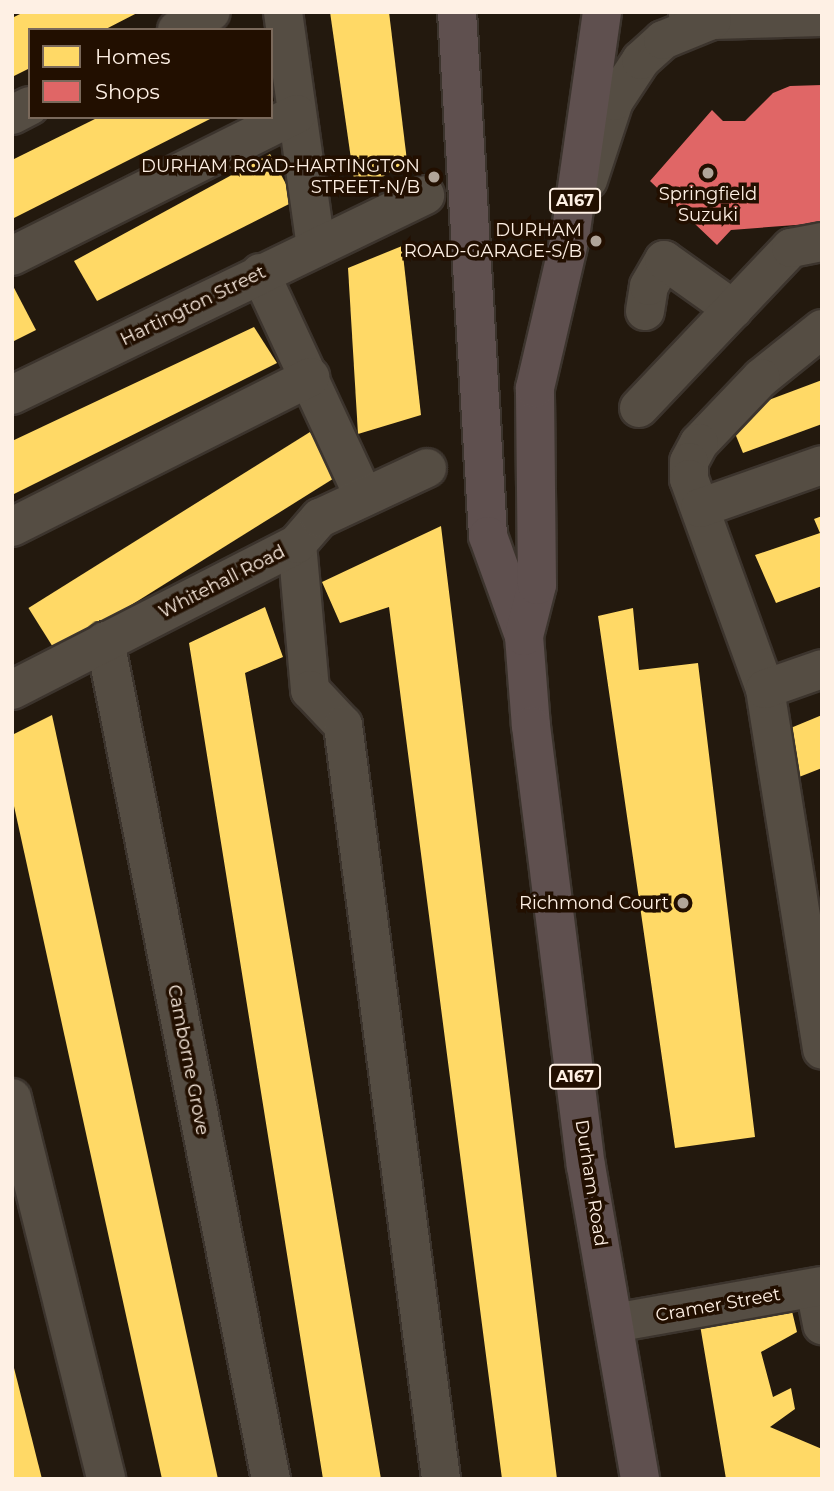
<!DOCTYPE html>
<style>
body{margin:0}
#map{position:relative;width:834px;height:1491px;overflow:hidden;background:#23190e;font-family:Montserrat,sans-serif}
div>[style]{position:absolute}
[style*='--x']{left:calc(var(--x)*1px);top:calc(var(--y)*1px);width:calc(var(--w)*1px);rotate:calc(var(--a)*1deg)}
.homes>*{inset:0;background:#ffd966;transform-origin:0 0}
.shops>*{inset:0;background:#e06666}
.roads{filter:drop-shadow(2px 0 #3c342d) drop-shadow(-2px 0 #3c342d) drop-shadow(0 2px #3c342d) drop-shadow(0 -2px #3c342d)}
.minor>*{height:38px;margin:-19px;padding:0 19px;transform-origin:19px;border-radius:19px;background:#554d43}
.major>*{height:38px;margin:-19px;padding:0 19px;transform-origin:19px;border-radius:19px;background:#5f504f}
.dots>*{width:19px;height:19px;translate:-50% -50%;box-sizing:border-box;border:4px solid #220f00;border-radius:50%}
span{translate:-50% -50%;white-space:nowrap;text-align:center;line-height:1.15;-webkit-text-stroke:7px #220f00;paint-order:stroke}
.shield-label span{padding:2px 5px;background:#220f00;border:2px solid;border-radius:5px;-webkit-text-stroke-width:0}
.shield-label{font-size:16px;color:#fef0e4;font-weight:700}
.poi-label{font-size:18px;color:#fef0e4}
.right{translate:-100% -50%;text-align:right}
.street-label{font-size:18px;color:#fef0e4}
.frame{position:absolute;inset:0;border:14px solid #fef0e4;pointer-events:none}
.legend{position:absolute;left:28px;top:28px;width:245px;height:91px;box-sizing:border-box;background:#220f00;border:2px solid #7a695b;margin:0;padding:9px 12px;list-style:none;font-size:21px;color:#fef0e4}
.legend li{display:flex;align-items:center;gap:14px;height:35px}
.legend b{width:35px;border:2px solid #7a695b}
</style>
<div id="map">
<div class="homes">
<div style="clip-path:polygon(24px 12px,139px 12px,104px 30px,30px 30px,30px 68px,12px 77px,12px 18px)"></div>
<div style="clip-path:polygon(330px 12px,389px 12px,407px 161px,356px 194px)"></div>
<div style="clip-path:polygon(99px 117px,214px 117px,12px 219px,12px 160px)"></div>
<div style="clip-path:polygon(270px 154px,295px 201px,97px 301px,74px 261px)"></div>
<div style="clip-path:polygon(402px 246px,421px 415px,358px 434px,348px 268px)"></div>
<div style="clip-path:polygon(12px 284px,36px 330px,12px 342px)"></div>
<div style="clip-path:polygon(254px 327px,277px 363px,12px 495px,12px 441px)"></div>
<div style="clip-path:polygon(822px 380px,822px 424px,743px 453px,732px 426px,747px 408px)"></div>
<div style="left:310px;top:432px;width:52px;height:332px;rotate:58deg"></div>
<div style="clip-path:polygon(822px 516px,822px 586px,776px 603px,755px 555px,820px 533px,814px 519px)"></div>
<div style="clip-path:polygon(441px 526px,557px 1479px,502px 1479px,389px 607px,340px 623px,322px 582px)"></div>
<div style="clip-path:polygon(265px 607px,283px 657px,245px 673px,381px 1479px,323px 1479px,189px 643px)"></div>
<div style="clip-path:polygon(633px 608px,639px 670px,698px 663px,755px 1137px,675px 1148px,598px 616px)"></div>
<div style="clip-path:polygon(52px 715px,218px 1479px,162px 1479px,12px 797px,12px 735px)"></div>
<div style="clip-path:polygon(822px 715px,822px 768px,794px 779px,781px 732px)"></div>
<div style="clip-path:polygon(791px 1307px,797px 1332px,761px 1352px,773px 1397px,791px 1388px,795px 1409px,770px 1427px,822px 1449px,822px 1479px,726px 1479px,700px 1325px)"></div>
<div style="clip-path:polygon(12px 1364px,13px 1364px,42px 1479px,12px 1479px)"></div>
</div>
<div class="shops">
<div style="clip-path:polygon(822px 85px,822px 223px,731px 230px,717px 245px,650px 181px,712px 110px,723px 121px,745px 121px,773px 93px,790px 86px)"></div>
</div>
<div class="roads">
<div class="minor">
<div style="--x:283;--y:12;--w:236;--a:82"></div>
<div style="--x:688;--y:15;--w:25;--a:12"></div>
<div style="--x:712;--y:20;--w:110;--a:-1.6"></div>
<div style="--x:177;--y:30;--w:38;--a:-28"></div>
<div style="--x:12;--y:115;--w:20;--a:-27"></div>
<div style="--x:588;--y:180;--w:83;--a:-71.8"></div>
<div style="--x:614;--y:101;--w:49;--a:-56.6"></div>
<div style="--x:641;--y:60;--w:30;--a:-42"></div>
<div style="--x:663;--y:40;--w:53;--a:-22.2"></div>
<div style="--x:12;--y:256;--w:318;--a:-26.5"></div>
<div style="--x:260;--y:273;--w:247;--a:65.1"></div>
<div style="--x:645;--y:311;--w:25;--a:-81"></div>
<div style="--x:649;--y:286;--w:30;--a:-60"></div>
<div style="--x:664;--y:260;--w:85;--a:35.4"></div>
<div style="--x:822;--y:329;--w:78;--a:141.2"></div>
<div style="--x:761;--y:378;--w:90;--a:133.6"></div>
<div style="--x:699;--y:443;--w:21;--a:118"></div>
<div style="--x:689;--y:462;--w:17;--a:90"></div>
<div style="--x:689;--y:479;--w:223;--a:70.1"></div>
<div style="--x:765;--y:689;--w:365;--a:81"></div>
<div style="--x:12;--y:395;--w:459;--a:-25.8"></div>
<div style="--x:639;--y:408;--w:221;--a:-46.5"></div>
<div style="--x:791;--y:248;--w:32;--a:-11"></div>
<div style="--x:700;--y:508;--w:129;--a:-19.4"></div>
<div style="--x:12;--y:527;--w:334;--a:-26.7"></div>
<div style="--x:297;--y:544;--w:147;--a:84.9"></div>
<div style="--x:310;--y:690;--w:48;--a:46.7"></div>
<div style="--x:343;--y:725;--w:760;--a:82.59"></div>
<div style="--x:105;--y:641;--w:854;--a:78.8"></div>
<div style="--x:765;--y:689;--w:60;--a:-19.3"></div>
<div style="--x:12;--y:690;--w:320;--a:-27.1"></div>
<div style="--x:297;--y:544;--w:35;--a:-49"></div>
<div style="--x:320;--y:518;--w:118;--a:-25"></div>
<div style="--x:12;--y:1098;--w:392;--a:76.1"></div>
<div style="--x:815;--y:1288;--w:38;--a:79"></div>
<div style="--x:614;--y:1323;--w:211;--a:-10.1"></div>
</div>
<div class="major">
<div style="--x:457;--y:12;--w:525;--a:86.61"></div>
<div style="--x:488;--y:536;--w:106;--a:70.2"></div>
<div style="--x:524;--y:636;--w:90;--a:85.6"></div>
<div style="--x:531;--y:726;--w:443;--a:82.9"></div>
<div style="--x:586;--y:1166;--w:318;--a:80.2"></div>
<div style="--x:524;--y:636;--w:53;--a:-75.7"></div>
<div style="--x:537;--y:585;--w:197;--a:-90.6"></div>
<div style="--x:535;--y:388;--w:155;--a:-76.9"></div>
<div style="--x:570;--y:237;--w:227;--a:-81.9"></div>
</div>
</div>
<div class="dots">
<div style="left:708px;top:173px;background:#b1a599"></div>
<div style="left:434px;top:177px;background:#b1a599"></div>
<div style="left:596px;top:241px;background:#b1a599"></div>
<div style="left:683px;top:903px;background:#b1a599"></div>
</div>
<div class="shield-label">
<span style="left:575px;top:201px">A167</span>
<span style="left:575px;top:1077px">A167</span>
</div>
<div class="poi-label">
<span class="right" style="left:420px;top:177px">DURHAM ROAD-HARTINGTON<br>STREET-N/B</span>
<span style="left:708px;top:205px">Springfield<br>Suzuki</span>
<span class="right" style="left:582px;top:241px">DURHAM<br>ROAD-GARAGE-S/B</span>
<span class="right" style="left:669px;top:903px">Richmond Court</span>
</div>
<div class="street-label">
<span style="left:193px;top:306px;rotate:-26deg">Hartington Street</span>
<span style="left:222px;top:582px;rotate:-27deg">Whitehall Road</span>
<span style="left:188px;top:1060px;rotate:79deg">Camborne Grove</span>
<span style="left:591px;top:1183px;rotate:81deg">Durham Road</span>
<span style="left:718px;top:1305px;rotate:-10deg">Cramer Street</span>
</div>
<div class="frame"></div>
<ul class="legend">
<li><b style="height:19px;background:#ffd966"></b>Homes</li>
<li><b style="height:19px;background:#e06666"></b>Shops</li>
</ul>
</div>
